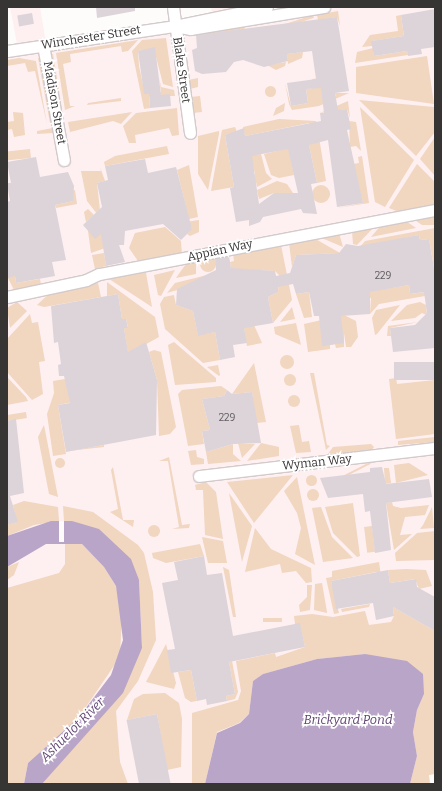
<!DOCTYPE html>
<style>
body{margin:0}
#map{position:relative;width:442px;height:791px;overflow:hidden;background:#fefbfb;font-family:Bitter,serif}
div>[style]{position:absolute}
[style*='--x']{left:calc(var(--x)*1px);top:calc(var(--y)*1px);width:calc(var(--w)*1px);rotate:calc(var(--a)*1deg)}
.built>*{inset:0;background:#feeff1}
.green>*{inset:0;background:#f1d6c0;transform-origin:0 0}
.round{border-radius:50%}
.water>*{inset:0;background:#b9a5c7}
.pier>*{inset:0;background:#fefbfb;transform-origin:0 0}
.building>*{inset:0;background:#dcd4d9;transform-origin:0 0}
.roads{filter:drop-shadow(1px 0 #d3cacb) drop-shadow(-1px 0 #d3cacb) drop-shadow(0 1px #d3cacb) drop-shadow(0 -1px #d3cacb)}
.minor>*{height:11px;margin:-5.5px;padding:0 5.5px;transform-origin:5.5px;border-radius:5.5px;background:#fff}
span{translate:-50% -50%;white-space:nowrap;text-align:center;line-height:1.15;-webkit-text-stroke:3.5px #fff;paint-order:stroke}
.number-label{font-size:10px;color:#605c5d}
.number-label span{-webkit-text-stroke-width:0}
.street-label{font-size:12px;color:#373434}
.water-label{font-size:13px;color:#634675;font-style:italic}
.frame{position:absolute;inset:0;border:8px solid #373434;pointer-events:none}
</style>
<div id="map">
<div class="built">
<div style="clip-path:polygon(10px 7px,40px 7px,47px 49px,214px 27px,211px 7px,244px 7px,246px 21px,308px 7px,435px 7px,435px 774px,429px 775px,430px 784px,7px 784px,7px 56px,19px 54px)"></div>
</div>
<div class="green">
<div style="clip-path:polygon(338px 11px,340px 26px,337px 17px,318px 20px,317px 15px)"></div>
<div style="left:313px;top:15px;width:3px;height:43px;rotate:72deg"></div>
<div style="clip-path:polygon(401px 15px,404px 36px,372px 41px,372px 46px,362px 47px,370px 35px,398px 31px,396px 16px)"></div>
<div style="clip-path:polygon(244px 27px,245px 31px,204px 35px,210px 32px)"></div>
<div style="clip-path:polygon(166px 38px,173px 87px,163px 84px,154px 49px,138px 51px,139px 66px,145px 94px,161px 92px,159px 77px,161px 87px,174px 90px,175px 96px,149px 96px,150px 108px,144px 109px,132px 51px,142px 40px)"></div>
<div style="clip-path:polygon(138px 40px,128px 51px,122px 52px,121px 46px,70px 54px,71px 62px,63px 64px,70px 106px,75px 106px,65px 110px,56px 53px)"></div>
<div style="clip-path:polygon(373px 48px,374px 56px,407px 51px,408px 55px,355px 63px,357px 52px)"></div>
<div style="clip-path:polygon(303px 52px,302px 58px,288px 64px,287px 54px)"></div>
<div style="clip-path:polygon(52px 54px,53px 54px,62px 109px,61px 107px)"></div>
<div style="clip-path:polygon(427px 56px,434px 104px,356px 93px,356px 67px)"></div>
<div style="clip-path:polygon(42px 57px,53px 123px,50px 123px,38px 58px)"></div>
<div style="clip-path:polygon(19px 58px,36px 61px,47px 124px,35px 71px,28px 72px,25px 63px,7px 66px,7px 60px)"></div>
<div style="clip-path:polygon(286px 62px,285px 66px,276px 70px,267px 65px)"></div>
<div style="clip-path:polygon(198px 78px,198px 87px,190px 89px,188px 80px)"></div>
<div style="clip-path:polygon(320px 78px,336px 97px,335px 93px,349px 93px,319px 106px,292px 110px,289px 104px,285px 83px,291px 106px,308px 103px,306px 89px,314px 88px,312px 79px)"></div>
<div class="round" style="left:264.5px;top:85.5px;width:11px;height:11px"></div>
<div style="left:200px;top:96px;width:16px;height:9px;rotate:83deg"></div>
<div style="clip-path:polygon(121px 98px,121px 101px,87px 105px,88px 103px)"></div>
<div style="clip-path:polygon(359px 100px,434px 107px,435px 132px,416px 156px)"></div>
<div style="clip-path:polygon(348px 101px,350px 118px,347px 109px,320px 113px)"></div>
<div style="clip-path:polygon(285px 103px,284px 111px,273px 116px,276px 108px)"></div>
<div style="clip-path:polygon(360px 107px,414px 160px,385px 207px,375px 202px)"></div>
<div style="clip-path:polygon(177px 108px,179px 135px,172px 136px,169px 128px,135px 135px,136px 143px,129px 143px,123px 126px,136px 113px)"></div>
<div style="clip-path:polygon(13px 112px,23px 113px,25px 135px,14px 137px,12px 129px,7px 130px,7px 122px,14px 121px)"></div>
<div style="clip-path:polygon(132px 112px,121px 124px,113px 121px,70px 132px,68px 122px)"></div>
<div style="clip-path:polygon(279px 119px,316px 121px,319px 133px,309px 123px,245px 136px,243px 127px)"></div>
<div style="clip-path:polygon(349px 121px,356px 122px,361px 151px,356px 146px,350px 147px)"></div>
<div style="clip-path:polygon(235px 127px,237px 132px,225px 135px,234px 187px,211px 191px,222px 130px)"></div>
<div style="clip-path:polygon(53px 128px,53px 133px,37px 134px,37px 131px)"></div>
<div style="clip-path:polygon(219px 131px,219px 134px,208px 190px,198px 174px,198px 136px)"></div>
<div style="clip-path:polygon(319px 137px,326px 181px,317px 183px,309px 145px)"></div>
<div style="clip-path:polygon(435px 137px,435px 176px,420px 159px)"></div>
<div style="clip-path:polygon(167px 146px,169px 154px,105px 166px,104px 162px,115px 156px)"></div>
<div style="clip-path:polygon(289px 148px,294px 175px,279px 178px,271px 175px,264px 154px)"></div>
<div style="left:30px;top:149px;width:9px;height:23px;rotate:84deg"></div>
<div style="clip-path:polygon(261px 154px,266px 173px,272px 179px,257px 187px,256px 182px,253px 182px,255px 173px,249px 155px)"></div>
<div style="clip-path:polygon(362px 156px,369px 203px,337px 208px,363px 203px,353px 164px,359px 163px,358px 157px)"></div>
<div style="clip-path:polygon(417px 164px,435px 182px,435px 205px,399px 212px,389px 208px)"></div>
<div style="clip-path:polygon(189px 165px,198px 217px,189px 219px,177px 170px)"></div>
<div style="clip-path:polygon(100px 167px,105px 181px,97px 183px,101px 219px,87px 201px,81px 171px,101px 171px)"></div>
<div style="clip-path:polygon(277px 181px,287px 184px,293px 193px,274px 193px,259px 199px,257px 190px)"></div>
<div class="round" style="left:312px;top:185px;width:18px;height:18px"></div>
<div style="clip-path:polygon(75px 190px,77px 204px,56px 208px,55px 205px,73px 201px,71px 191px)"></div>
<div style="clip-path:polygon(88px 209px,94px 215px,86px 222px,84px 212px)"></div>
<div style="clip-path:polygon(435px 214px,435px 225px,422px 225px,412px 218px)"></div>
<div style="clip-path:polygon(403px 219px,416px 228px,371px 237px,383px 223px)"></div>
<div style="clip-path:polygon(199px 220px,199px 232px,190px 236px,187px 234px,192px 228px,185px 222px)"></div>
<div style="clip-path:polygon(165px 227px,181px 241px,182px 256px,138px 261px,129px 248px,135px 233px)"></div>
<div style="clip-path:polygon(374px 227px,357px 245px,353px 244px,352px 231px)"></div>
<div style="clip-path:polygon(435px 228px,435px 274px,429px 239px,420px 240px,419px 235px,359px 248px,365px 241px)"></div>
<div style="clip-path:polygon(88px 231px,104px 231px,111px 246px,91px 253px)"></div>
<div style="clip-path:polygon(339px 233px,343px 247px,317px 236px)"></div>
<div style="clip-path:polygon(312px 237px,340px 253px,296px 255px,292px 267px,289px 243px)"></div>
<div style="clip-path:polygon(281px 245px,292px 300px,273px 323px,268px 297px,278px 292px,279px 275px,275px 271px,231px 269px,230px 262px,234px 261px,233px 252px)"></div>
<div style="clip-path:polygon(104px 253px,106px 266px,95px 269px,92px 255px)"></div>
<div class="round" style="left:200px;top:256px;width:16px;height:16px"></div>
<div style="clip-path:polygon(196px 258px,196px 274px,176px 278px,188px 261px)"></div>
<div style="clip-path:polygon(138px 270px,146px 273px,152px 307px,106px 277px)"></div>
<div style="clip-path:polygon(175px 270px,161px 296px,158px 295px,154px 275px)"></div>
<div style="clip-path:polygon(207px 275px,184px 288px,167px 293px,175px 283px)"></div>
<div style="clip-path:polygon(7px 276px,15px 276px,16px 283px,40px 279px,41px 285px,14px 290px)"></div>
<div style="clip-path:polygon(107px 282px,155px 317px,159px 337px,128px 354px,124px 328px,128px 327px,126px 319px,122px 319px,118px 294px,107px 296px)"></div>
<div style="clip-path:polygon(98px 283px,101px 297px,44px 307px,37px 305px,51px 292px)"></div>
<div style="clip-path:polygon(409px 285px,410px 294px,425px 292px,425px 296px,379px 304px,370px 314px,371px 298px,367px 299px,366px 292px)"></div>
<div style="clip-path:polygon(309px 292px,312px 317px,304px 318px,296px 294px)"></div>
<div style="clip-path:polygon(174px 295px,176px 305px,193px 311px,198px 335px,215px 332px,220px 360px,203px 363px,165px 329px,160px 304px,164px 297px)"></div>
<div style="clip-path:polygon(17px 302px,27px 311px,10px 328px,7px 308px)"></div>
<div style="clip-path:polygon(420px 302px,426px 305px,427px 315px,422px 313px,415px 318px,391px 321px,407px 305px)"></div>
<div style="clip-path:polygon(400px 305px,377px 334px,375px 335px,372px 318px,376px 310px)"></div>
<div style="clip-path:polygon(292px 307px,295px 319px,280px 322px)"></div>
<div style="clip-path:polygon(30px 314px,32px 323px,38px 322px,45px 361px,39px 362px,43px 394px,32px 400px,7px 372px,7px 339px)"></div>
<div style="clip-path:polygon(344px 315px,356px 321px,358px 337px,351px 347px,346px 347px,344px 333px,344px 347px,336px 348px,335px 344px,330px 345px,330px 349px,308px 352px,304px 324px)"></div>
<div style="clip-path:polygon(418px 322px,390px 328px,391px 336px,387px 336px,388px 326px)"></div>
<div style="clip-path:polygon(243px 323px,254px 325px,262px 343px,247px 346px)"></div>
<div style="clip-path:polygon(296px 323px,301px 345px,275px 334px,274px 327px)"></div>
<div style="clip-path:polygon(174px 342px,216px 378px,216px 382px,175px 385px,168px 345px)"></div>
<div style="clip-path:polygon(154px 350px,161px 352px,176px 427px,170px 434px,159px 436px,157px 380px,149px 352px)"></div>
<div class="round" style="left:280px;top:355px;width:14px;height:14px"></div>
<div style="clip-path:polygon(254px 363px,266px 422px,247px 424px,254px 409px,252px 392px,232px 394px)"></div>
<div style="clip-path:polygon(218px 365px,220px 375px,219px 376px,207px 367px)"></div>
<div style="clip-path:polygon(310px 373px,314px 373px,327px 445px,330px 446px,326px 450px)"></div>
<div class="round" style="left:284px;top:374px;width:12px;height:12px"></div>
<div style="clip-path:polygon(7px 377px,26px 397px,28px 401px,7px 405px)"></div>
<div style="clip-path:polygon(396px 378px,397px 384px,435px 380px,435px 434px,396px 439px,389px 379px)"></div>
<div style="clip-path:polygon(65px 379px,73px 402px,58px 405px,66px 454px,53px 456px,47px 414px,54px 393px,53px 381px)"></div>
<div style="clip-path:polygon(221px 386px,227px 390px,224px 396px,202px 399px,210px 430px,202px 431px,204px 444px,188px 446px,178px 394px,182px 390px)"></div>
<div class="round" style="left:288px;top:395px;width:12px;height:12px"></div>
<div style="left:26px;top:412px;width:6px;height:19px;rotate:81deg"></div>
<div style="clip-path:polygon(44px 425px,58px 497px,49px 494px,38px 437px)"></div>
<div style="clip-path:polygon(299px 425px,302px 442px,309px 441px,311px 452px,296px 453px,290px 426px)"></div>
<div style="clip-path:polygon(435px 437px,435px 442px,398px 445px,398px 441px)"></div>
<div style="clip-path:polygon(238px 443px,247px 444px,255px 444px,242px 458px)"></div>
<div style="clip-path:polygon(261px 443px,279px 447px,279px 456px,247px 461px)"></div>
<div style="clip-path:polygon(233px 444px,233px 454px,241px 461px,208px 464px,206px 452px)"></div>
<div style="clip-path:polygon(371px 444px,374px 447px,371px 451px,328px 454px,333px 447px)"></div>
<div style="clip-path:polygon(104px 445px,104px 447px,68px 451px)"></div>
<div style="clip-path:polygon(196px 450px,197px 457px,204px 459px,204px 464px,191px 465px,188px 451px)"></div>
<div style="clip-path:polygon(169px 457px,182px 525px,190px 524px,189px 528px,172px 529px,179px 527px,168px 461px,159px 461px)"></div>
<div class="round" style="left:55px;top:458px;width:10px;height:10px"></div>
<div style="left:370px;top:462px;width:2px;height:38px;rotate:63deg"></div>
<div style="clip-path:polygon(409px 463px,428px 475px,396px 483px,394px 465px)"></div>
<div style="clip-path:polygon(113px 467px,123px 520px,134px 520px,133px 527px,110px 512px,118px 509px,111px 470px)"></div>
<div style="clip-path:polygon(384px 468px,389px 468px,391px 483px,385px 484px)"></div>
<div class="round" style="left:305.5px;top:474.5px;width:11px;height:11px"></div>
<div style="clip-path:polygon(293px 475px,254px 523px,227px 482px)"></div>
<div style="clip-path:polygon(297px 477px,315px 565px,295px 554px,301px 528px,297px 513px,284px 491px)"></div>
<div style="clip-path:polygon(206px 482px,216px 492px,223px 539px,205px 535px,203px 490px,196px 490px,195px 485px)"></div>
<div class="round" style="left:307px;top:489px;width:12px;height:12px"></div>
<div style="clip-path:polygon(229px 493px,252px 526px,242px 562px)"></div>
<div style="clip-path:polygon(24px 501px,58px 507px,59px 521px,34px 525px,7px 536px,7px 525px,17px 522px,13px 505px)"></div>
<div style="clip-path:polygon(392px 502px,393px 506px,401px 508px,429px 505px,425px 515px,405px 517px,400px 535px,412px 534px,394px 550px,386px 503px)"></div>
<div style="clip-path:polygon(353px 503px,360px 556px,357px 557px,333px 533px,325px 507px)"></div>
<div style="clip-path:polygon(63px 506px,93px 512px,138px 545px,144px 553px,153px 592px,156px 640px,138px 681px,116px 711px,120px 762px,128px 784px,42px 784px,84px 735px,142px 648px,139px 580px,72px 521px,64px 521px)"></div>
<div style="clip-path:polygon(321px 507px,332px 537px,353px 558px,323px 562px,312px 508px)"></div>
<div style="clip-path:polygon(432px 507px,434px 528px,420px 529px,423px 525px)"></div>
<div class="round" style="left:148px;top:525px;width:12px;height:12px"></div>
<div style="left:372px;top:526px;width:26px;height:8px;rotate:83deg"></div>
<div style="clip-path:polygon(255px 528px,271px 549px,311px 568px,312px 582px,306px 583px,296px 571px,282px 573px,280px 564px,245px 572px)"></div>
<div style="clip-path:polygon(435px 531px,435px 560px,396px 561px,395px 553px,417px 533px)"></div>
<div style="clip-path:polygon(202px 537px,223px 541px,227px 563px,208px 563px)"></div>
<div style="clip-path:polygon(65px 542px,82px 544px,104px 567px,116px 586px,122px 611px,120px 657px,79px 717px,28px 763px,24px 784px,7px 784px,7px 588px,59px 573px,65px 564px)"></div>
<div style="clip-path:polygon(200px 544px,204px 556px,166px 563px,153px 558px,152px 553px)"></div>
<div style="clip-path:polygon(19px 562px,14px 575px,7px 580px,7px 567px)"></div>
<div style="clip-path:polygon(379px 562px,381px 576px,376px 572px,331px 581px,339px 613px,334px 614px,326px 578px,332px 577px,332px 571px)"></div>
<div style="clip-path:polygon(223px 567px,229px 570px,236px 617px,233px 617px)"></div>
<div style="clip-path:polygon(406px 569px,426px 570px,432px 586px,419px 589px,415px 579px,390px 583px,388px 570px)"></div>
<div style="clip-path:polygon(322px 583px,327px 612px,327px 613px,314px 610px,315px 584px)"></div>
<div style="clip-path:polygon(307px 585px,312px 585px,310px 610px,300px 612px,299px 605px,307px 597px)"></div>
<div style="clip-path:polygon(370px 604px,369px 607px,342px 612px,341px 609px)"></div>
<div style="clip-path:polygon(393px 607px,435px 631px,435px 774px,429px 775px,430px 784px,410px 784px,417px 756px,413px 732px,417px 710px,424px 694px,365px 654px,317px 659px,263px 674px,253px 681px,249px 714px,239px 723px,217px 732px,205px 784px,192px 784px,192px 713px,238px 700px,241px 691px,236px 661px,275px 653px,276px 657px,305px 647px,300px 625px,295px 624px,294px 616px,312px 614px,333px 617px,365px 611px,369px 625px,391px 622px,394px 616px)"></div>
<div style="left:282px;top:618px;width:4px;height:19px;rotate:90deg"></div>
<div style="clip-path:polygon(166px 644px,176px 683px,174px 689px,146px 682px)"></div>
<div style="clip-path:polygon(232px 661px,238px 692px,235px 699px,227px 701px,226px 696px,235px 694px,229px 662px)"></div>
<div style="clip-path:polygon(191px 670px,197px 701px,191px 702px,185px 698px,178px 672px)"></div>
<div style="clip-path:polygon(165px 693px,179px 703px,182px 719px,181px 767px,167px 770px,157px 714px,127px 720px,134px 699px,143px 694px)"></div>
</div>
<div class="water">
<div style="clip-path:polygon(51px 521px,72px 521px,99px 529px,131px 559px,139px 580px,142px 648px,123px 693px,42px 784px,24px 784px,28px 763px,79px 717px,111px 675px,123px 640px,116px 586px,104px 567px,82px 544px,46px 544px,7px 567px,7px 536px)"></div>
<div style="clip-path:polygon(365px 654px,407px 661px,423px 674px,424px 694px,417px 710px,413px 732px,417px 756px,410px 784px,205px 784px,217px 733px,240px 723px,249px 714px,253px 681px,263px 674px,317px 659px)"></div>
</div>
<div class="pier">
<div style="left:59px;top:521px;width:5px;height:21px"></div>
</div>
<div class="building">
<div style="clip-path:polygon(96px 7px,135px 7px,135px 11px,97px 18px)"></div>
<div style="clip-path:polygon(435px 9px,435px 47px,421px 49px,422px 54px,408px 56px,407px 51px,374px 56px,371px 41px,404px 36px,401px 15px)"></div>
<div style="left:32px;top:13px;width:11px;height:15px;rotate:80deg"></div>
<div style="clip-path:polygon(evenodd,337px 17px,349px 91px,335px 93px,338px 110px,347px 109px,351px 129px,347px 130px,363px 203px,337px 207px,328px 140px,309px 145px,317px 183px,311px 184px,317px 214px,303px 213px,301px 209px,263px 217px,260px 222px,249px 226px,249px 220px,236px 222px,230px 188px,234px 187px,225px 135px,244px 128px,245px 136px,321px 121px,320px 113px,324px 113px,321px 88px,306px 89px,308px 103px,291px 106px,287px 83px,316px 79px,312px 51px,287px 54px,288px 61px,264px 67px,243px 60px,234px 62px,226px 72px,202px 74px,195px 71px,192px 50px,197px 48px,196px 35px,337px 17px,288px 149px,298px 193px,274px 193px,259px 204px,252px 156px,288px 149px)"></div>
<div style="clip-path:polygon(155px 47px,161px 95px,170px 94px,171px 106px,150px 108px,149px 94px,144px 94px,138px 51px)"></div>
<div style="clip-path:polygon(36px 157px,40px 177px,68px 172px,74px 186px,73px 201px,55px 205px,66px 260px,52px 262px,55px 276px,16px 283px,15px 276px,7px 278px,7px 202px,10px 201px,7px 183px,11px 183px,7px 162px)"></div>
<div style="clip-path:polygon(145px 159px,148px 173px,176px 167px,192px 229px,181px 240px,163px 224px,125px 231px,124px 245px,119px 245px,125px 262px,106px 266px,101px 234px,95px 239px,83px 225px,102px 207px,97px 183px,108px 180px,105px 166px)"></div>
<div style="clip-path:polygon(419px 235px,420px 240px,429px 239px,435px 274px,435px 348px,393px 352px,390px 328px,415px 325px,427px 313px,424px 292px,410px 294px,409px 285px,370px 292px,370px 314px,341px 316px,344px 343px,322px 346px,319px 316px,314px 316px,309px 292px,296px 294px,293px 284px,278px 287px,278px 292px,268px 297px,273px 323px,244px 328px,247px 343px,233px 345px,235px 357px,220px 360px,215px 332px,198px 336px,193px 311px,176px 305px,177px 289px,216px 270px,215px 259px,229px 256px,231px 268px,275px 271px,276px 276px,290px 273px,296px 255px,339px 253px,346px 244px,358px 246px)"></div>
<div style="clip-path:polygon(118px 294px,122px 319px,126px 319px,128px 328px,124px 328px,128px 352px,146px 342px,149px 352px,157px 380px,156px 435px,66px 452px,58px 405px,70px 403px,64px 376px,59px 376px,58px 365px,61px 364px,58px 342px,54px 343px,51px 306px)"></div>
<div style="left:435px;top:362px;width:18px;height:41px;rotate:90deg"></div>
<div style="clip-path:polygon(227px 390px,232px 394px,252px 392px,261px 443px,233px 444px,206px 452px,202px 431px,210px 430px,202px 399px,224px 396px)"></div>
<div style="clip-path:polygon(16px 419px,24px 493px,10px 496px,18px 522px,7px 525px,7px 421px)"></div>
<div style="clip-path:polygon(382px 467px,386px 484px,429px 479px,432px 497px,386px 503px,391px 550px,375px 553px,370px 511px,365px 512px,363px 494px,328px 498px,320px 478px,370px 472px,370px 468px)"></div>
<div style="clip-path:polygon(204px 556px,207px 575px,222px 573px,233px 636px,300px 623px,305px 647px,229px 662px,235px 694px,226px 696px,227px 701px,207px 705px,206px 699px,197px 701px,191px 670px,171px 673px,167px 650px,175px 649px,162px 583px,178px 580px,174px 562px)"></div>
<div style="clip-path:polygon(388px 570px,390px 583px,416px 579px,417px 587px,435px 597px,435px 631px,393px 607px,394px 616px,376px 620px,373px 603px,336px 609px,331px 581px)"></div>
<div style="left:157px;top:714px;width:71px;height:31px;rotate:79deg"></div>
</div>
<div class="roads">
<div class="minor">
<div style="--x:173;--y:7;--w:127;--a:82.3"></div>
<div style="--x:175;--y:26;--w:16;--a:11"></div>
<div style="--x:191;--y:29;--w:135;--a:-9.4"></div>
<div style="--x:43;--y:45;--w:117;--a:79.7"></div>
<div style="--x:7;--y:51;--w:170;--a:-8.5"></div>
<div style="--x:175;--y:26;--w:94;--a:-11.7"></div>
<div style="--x:7;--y:297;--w:81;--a:-12.1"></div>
<div style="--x:86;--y:280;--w:14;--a:-25"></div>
<div style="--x:99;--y:274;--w:342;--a:-10.8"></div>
<div style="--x:199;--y:476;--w:238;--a:-6.8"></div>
</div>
</div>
<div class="number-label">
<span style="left:383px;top:277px">229</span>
<span style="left:227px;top:419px">229</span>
</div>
<div class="street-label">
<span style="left:91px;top:38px;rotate:-9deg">Winchester Street</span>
<span style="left:181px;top:70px;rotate:82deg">Blake Street</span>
<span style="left:54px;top:103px;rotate:80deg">Madison Street</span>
<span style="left:220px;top:251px;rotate:-12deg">Appian Way</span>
<span style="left:317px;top:463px;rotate:-6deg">Wyman Way</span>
</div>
<div class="water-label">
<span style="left:348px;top:720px">Brickyard Pond</span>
<span style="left:73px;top:730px;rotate:-45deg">Ashuelot River</span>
</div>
<div class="frame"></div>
</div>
